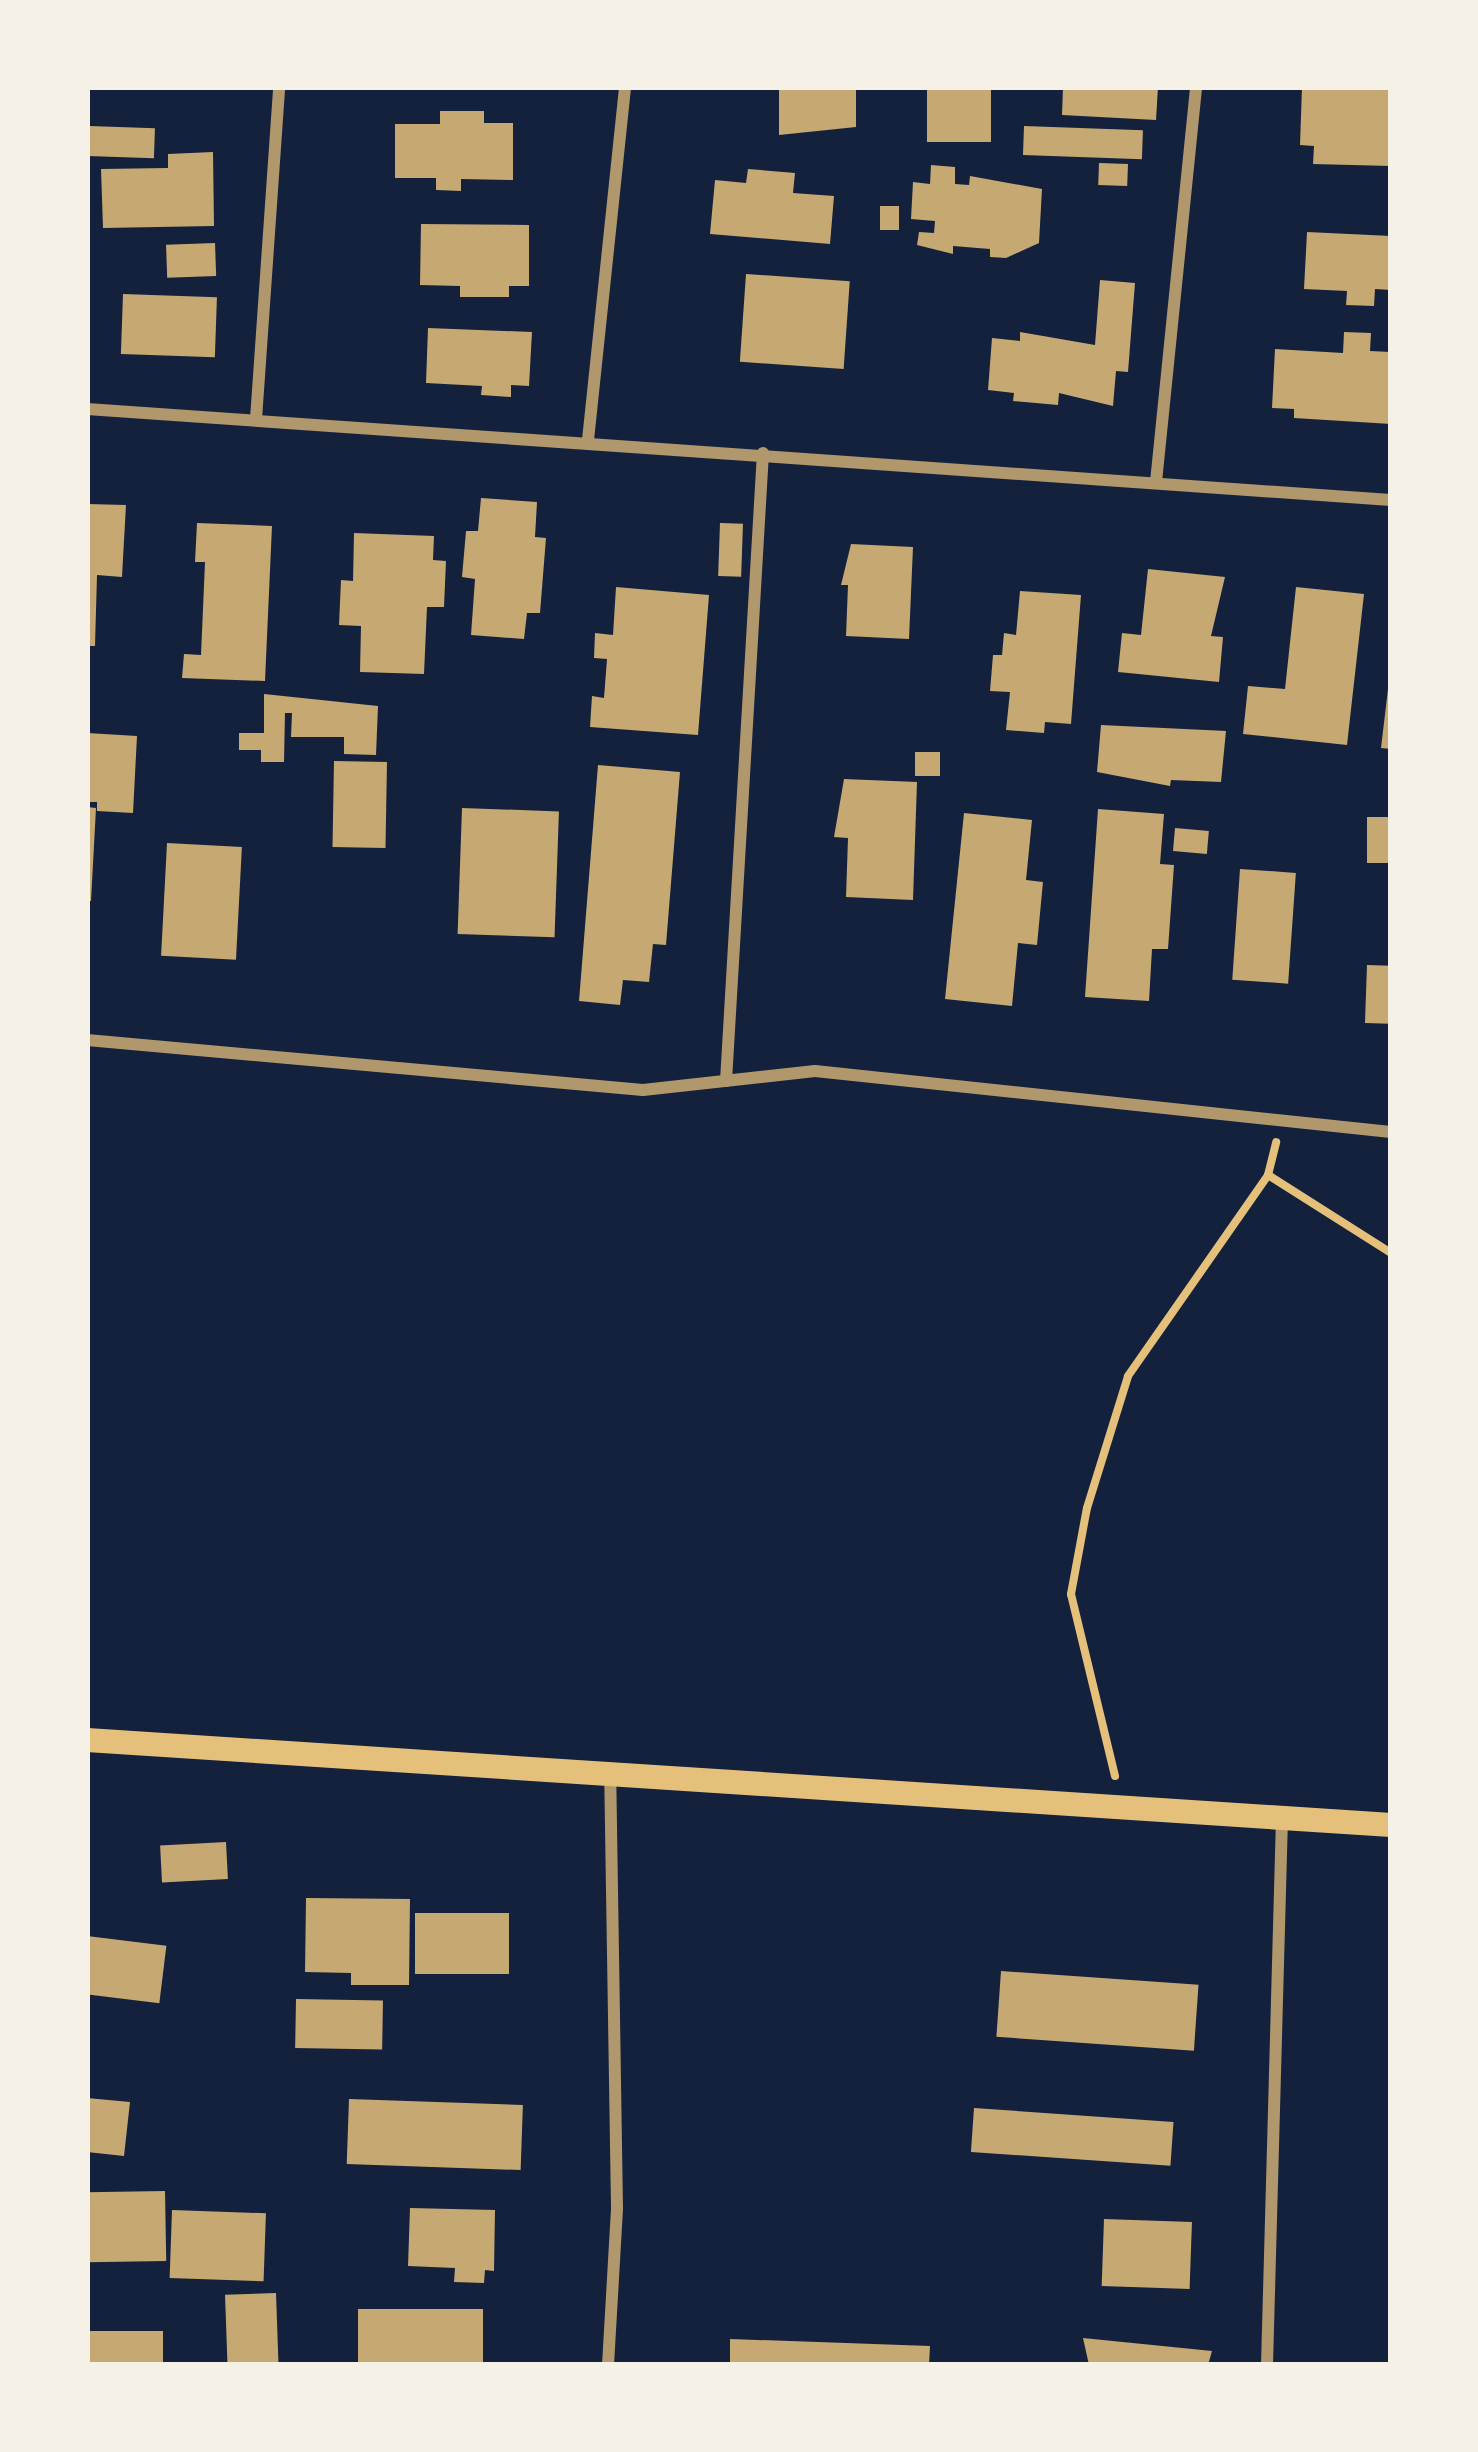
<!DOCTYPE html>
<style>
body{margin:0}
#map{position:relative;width:1478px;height:2452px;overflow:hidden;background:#14213d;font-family:"IBM Plex Sans",sans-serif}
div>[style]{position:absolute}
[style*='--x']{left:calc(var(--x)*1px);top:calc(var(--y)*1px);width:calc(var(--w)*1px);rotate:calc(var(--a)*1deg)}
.building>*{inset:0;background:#c6a872;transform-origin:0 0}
.path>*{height:8px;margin:-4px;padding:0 4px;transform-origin:4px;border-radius:4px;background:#e5c07b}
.minor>*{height:12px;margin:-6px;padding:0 6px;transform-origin:6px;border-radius:6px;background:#b1986c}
.secondary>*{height:24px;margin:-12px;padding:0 12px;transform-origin:12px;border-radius:12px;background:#e5c07b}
span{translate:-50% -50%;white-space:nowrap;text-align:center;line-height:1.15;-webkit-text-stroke:12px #f6f1e7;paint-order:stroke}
.frame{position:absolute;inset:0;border:90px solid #f6f1e7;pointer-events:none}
</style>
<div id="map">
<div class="building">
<div style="clip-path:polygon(779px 87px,856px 87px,856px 127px,779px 135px)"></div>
<div style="left:927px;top:87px;width:64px;height:55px"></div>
<div style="clip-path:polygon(1063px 87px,1158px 87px,1156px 120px,1062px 115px)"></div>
<div style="clip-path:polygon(1302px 87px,1391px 87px,1391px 166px,1313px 164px,1314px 146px,1300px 145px)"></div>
<div style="clip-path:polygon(440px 111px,484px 111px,484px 123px,513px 123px,513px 180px,461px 179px,461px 191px,436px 190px,436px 178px,395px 178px,395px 124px,440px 124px)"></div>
<div style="left:89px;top:126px;width:66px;height:30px;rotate:2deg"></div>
<div style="left:1024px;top:126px;width:119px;height:29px;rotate:2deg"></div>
<div style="clip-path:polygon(213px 152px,214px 226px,103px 228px,101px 169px,168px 168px,168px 154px)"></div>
<div style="left:1099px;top:163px;width:29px;height:22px;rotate:2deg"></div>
<div style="clip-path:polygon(931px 165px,955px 167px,955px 184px,969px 185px,970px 176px,1042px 189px,1039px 243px,1006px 258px,990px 257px,990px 249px,953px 246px,953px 254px,917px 245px,919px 232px,934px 233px,935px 221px,911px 219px,913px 182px,930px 184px)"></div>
<div style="clip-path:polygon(748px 169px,795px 173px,793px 193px,834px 196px,830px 244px,710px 234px,715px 180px,746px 183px)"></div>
<div style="left:880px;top:206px;width:19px;height:24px"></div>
<div style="clip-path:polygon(421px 224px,529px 225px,529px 286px,509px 286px,509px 297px,460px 297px,460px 286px,420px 285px)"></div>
<div style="clip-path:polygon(1307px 232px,1391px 236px,1391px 290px,1375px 289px,1374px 306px,1346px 305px,1347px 291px,1304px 289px)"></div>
<div style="left:215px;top:243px;width:33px;height:49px;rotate:88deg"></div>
<div style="left:746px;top:274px;width:104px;height:88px;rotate:4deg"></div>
<div style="clip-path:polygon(1100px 280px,1135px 283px,1128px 372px,1116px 371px,1113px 406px,1059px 393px,1058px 405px,1013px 401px,1014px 393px,988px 390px,992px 338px,1020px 341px,1020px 332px,1095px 345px)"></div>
<div style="left:123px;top:294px;width:94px;height:60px;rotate:2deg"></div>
<div style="clip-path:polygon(428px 328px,532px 332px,529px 386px,511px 385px,511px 397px,481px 395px,482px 386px,426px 383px)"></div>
<div style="clip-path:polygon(1344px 332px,1371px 333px,1370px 351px,1391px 352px,1391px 424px,1294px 418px,1294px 409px,1272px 408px,1275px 349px,1343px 353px)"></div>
<div style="clip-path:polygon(481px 498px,537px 502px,535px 537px,546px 538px,540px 613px,527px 613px,524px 639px,471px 635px,475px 579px,462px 577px,466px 531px,478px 531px)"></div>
<div style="clip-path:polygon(87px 504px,126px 505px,122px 577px,97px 575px,95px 646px,87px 646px)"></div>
<div style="clip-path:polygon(197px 523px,272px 526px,265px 681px,182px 678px,184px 654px,201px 655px,205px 562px,195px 562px)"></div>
<div style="left:720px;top:523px;width:23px;height:53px;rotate:2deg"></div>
<div style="clip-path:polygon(354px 533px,434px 536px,433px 560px,446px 561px,444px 607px,427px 607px,424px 674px,360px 672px,361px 626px,339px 625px,341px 580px,353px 581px)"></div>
<div style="clip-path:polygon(851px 544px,913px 547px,909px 639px,846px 636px,848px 585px,841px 585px)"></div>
<div style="clip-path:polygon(1148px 569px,1225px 577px,1211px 636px,1223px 637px,1219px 682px,1118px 672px,1122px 633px,1141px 635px)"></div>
<div style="clip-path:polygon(616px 587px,709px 595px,698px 735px,590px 727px,592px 696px,604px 698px,607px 659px,594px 658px,595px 633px,613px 635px)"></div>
<div style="clip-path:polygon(1296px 587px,1364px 594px,1347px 745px,1243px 734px,1248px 686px,1285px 689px)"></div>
<div style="clip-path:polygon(1020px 591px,1081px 595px,1071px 724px,1045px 722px,1044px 733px,1006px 730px,1010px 692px,990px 691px,993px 655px,1002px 655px,1004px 633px,1016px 635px)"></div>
<div style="clip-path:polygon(1388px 689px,1391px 690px,1391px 749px,1381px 748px)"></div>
<div style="clip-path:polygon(264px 694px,378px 706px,376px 755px,344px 754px,344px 737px,291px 737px,292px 713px,285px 713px,284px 762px,261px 762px,261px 750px,239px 750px,239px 733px,264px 733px)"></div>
<div style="clip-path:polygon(1101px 725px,1226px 731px,1221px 782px,1171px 780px,1170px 786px,1097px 772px)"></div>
<div style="clip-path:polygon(87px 733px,137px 736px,133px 813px,97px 811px,97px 802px,87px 802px)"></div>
<div style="left:915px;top:752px;width:25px;height:24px"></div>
<div style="left:334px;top:761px;width:53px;height:86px;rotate:1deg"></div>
<div style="clip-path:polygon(598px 765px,680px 772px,666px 945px,653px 944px,649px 982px,623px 980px,620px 1005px,579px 1001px)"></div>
<div style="clip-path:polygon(844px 779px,917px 782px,913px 900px,846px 897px,848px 838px,834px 837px)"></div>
<div style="clip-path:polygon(87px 807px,96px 808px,91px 901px,87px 901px)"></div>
<div style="left:462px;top:808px;width:97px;height:126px;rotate:2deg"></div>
<div style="clip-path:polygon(1098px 809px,1164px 814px,1160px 864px,1174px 865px,1168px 949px,1152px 949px,1149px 1001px,1085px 997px)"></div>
<div style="clip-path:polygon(964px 813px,1032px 820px,1026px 880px,1043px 882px,1037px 945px,1018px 943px,1012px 1006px,945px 999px)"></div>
<div style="left:1367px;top:817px;width:24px;height:46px"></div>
<div style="left:1175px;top:828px;width:34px;height:23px;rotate:5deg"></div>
<div style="left:167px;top:843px;width:75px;height:113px;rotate:3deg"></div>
<div style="left:1240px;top:869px;width:56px;height:111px;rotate:4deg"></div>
<div style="left:1367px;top:965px;width:24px;height:58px;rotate:2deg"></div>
<div style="left:226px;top:1842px;width:37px;height:66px;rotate:87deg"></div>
<div style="clip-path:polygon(306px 1898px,410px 1899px,409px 1985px,351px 1985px,351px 1973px,305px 1972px)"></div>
<div style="left:415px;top:1913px;width:94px;height:61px"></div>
<div style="left:87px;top:1936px;width:80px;height:58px;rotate:7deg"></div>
<div style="left:1001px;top:1971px;width:198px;height:66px;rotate:4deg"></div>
<div style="left:296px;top:1999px;width:87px;height:49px;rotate:1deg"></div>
<div style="clip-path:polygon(87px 2098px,130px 2102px,124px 2156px,87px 2152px)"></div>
<div style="left:349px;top:2099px;width:174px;height:65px;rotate:2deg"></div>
<div style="left:974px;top:2108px;width:200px;height:44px;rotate:4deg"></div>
<div style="left:165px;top:2191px;width:70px;height:78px;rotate:89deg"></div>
<div style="clip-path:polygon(410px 2208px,495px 2210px,494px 2271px,485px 2270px,484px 2283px,454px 2282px,455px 2268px,408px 2266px)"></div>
<div style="left:172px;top:2210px;width:94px;height:68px;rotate:2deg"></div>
<div style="left:1104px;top:2219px;width:88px;height:67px;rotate:2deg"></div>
<div style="left:276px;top:2293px;width:72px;height:51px;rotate:88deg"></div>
<div style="left:358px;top:2309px;width:125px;height:56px"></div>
<div style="left:163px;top:2331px;width:34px;height:76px;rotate:90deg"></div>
<div style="clip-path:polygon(1083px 2338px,1212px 2351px,1208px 2365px,1089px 2365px)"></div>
<div style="clip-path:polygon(730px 2339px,930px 2346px,929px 2365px,730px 2365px)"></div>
</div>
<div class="path">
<div style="--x:1268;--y:1175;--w:146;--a:32.4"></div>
<div style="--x:1115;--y:1776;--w:187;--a:-103.6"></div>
<div style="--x:1071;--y:1594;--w:87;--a:-79.5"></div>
<div style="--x:1087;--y:1508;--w:138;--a:-72.7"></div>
<div style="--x:1128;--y:1376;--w:245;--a:-55.1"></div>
<div style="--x:1268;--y:1175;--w:34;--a:-76"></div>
</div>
<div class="minor">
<div style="--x:87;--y:409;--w:1307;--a:3.99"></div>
<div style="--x:256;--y:419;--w:333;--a:-86"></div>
<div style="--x:588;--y:440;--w:355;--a:-84"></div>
<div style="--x:1156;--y:482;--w:397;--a:-84.2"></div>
<div style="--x:87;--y:1040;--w:558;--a:5.14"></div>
<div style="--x:643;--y:1090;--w:173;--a:-6.3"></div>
<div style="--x:815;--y:1071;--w:579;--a:6.05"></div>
<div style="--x:726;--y:1081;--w:629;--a:-86.63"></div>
<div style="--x:608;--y:2365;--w:157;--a:-86.7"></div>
<div style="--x:617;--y:2208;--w:433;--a:-90.9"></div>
<div style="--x:1267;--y:2365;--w:546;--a:-88.43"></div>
</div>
<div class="secondary">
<div style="--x:87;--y:1740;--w:1307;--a:3.73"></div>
</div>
<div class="frame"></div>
</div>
